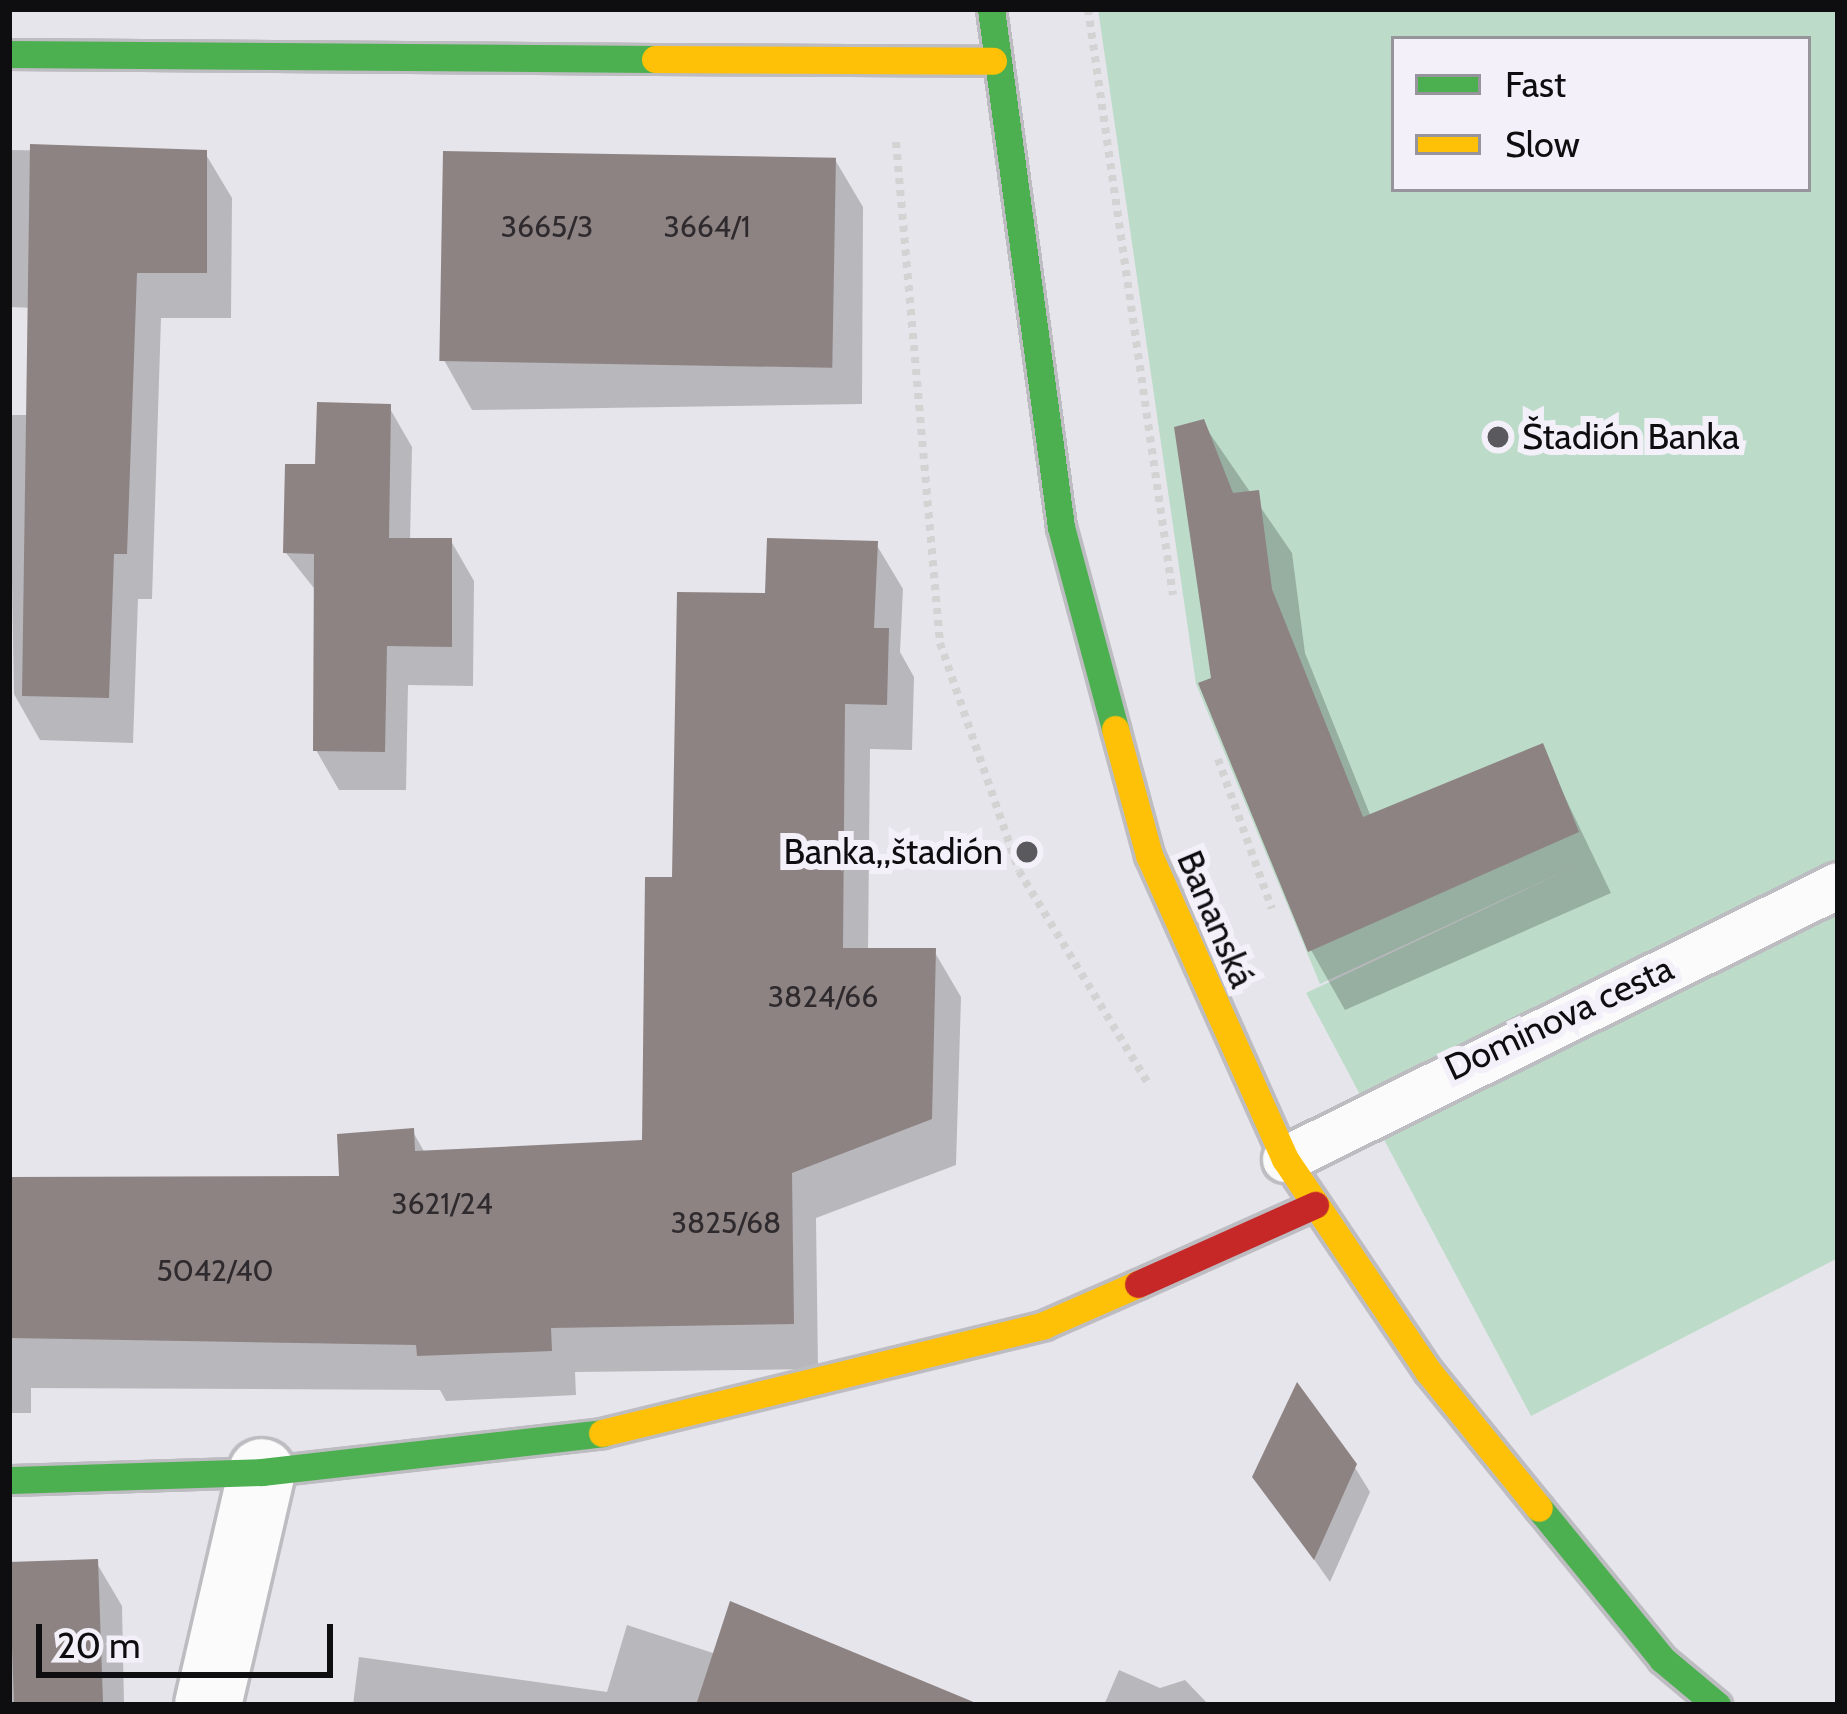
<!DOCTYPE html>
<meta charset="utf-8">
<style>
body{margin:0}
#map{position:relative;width:1847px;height:1714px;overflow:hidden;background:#e6e5eb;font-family:Cabin,sans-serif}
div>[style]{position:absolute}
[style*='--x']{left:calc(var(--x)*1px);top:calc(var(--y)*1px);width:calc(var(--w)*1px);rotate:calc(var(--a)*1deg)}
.green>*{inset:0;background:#bddbc9}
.shadow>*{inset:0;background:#0003}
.building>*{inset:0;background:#8d8383;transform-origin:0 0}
.path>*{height:8px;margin-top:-4px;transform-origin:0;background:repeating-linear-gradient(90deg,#d3d3d4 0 6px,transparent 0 12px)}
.roads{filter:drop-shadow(3px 0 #bdbcc1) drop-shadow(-3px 0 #bdbcc1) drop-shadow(0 3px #bdbcc1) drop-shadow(0 -3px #bdbcc1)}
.lane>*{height:45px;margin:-22.5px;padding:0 22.5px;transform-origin:22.5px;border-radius:22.5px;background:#fbfbfc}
.street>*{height:66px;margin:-33px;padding:0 33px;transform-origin:33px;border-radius:33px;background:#fbfbfc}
.fast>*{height:27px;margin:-13.5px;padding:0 13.5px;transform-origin:13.5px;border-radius:13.5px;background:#4caf50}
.slow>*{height:27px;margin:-13.5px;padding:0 13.5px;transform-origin:13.5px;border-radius:13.5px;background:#ffc107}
.jam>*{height:27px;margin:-13.5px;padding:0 13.5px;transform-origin:13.5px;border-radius:13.5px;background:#c62828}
.dots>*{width:33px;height:33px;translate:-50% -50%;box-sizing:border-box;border:6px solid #f3f0fa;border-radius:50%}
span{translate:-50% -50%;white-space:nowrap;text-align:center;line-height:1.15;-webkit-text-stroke:12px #f3f0fa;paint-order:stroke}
.number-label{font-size:30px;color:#2e2a2d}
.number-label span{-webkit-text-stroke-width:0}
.poi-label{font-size:36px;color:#0e0d10}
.left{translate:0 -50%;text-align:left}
.right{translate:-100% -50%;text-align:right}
.street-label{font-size:36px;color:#0e0d10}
.frame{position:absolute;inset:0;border:12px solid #0e0d10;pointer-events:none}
.legend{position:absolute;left:1391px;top:36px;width:420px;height:156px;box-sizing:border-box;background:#f3f0fa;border:3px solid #97959c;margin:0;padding:15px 21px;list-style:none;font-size:36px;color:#0e0d10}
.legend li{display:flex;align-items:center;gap:24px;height:60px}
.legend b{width:60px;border:3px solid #97959c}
.scale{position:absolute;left:36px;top:1624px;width:297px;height:54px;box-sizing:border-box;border:6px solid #0e0d10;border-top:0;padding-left:15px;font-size:36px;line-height:42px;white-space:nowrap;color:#0e0d10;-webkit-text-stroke:9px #f3f0fa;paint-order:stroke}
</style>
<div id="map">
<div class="green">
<div style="clip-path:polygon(evenodd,1098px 9px,1838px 9px,1838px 1258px,1531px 1416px,1306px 993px,1582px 863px,1320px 984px,1196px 684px,1098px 9px,1394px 39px,1808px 39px,1808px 189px,1394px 189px,1394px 39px)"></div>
</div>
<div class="shadow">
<div style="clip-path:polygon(665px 9px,867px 9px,867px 11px)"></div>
<div style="clip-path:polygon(9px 150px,205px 153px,232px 198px,231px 318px,161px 318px,152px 599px,138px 599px,133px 743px,40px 740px,14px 694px,9px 415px,34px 415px,37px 308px,9px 307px)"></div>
<div style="clip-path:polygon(834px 158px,863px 207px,862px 404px,472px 410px,444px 360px)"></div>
<div style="clip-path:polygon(389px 407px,412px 447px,410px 541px,451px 541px,474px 581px,473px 686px,408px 685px,406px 790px,339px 790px,316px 750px,317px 592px,286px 553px,318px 466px)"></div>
<div style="clip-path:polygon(1202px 422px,1292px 553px,1305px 653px,1371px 817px,1541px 747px,1611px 893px,1345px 1010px,1311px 950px,1214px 679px)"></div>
<div style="clip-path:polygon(876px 544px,903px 589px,900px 652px,914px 677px,912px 750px,870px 749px,868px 951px,934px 951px,961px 997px,956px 1165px,816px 1218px,818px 1369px,575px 1372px,576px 1395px,446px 1401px,440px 1390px,31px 1388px,31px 1413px,9px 1413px,9px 1180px,342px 1179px,413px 1132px,425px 1153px,645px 1143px,674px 880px,768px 596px)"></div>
<div style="clip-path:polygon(1354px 1466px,1370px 1492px,1330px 1582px,1256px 1477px)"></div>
<div style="clip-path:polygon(96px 1562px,122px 1606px,124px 1705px,9px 1705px,9px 1566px)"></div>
<div style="clip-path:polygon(627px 1625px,716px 1654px,956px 1705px,353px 1705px,359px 1657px,607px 1692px)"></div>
<div style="clip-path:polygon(1119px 1670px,1160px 1688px,1185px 1680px,1209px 1705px,1104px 1705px)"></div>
</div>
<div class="building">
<div style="clip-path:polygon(30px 144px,207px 150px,207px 273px,137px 273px,127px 554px,114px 554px,109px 698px,22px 696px)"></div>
<div style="left:443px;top:151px;width:393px;height:210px;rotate:1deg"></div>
<div style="clip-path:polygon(317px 402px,391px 404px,389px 538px,452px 538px,452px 647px,387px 646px,385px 752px,313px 751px,314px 554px,283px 553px,285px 464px,315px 464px)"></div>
<div style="clip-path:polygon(1204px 419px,1233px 493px,1259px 490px,1272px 589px,1363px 817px,1543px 743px,1579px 832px,1308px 952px,1198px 683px,1211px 678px,1174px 427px)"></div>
<div style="clip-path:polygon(767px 538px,878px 541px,874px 628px,889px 628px,887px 705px,845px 704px,843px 948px,936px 948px,932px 1119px,792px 1173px,794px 1324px,551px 1328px,552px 1351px,417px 1356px,416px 1345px,9px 1338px,9px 1177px,339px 1176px,337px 1134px,414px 1128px,415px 1151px,642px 1140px,645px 877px,672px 877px,677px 592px,765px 593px)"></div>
<div style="clip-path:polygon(1297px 1382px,1357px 1464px,1314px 1560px,1252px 1477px)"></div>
<div style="left:98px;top:1559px;width:146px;height:89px;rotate:88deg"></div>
<div style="clip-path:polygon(730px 1601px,976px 1703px,976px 1705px,696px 1705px)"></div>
</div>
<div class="path">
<div style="--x:1088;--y:9;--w:592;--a:81.75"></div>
<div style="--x:896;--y:142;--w:503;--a:84.98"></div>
<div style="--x:940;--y:643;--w:241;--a:70.9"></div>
<div style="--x:1019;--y:871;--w:248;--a:58.7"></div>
<div style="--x:1218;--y:759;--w:159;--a:70.2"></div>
</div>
<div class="roads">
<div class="lane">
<div style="--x:1285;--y:1159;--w:617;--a:-26.36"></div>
</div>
<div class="street">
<div style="--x:208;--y:1705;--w:239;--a:-77"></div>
</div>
<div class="fast">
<div style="--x:991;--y:9;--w:523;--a:82.3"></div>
<div style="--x:1061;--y:527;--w:209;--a:75"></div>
<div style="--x:9;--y:54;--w:646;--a:0.44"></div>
<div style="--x:9;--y:1480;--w:253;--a:-1.8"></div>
<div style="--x:262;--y:1472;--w:342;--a:-6.5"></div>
<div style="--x:1539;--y:1508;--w:195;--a:50.8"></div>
<div style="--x:1662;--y:1659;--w:72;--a:39.9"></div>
</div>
<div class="slow">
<div style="--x:655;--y:59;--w:338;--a:0.3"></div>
<div style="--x:1115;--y:729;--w:131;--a:74.9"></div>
<div style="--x:1149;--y:855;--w:333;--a:65.9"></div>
<div style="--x:1285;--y:1159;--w:256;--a:56"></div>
<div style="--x:1428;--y:1371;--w:176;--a:51"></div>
<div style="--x:602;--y:1433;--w:455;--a:-13.7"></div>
<div style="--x:1044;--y:1325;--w:103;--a:-23.6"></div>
</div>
<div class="jam">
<div style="--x:1138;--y:1284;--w:194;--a:-24.1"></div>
</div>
</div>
<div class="dots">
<div style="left:1498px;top:437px;background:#5a595d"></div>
<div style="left:1027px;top:852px;background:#5a595d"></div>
</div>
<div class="number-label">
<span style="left:547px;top:227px">3665/3</span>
<span style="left:707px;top:227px">3664/1</span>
<span style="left:823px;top:997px">3824/66</span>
<span style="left:442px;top:1204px">3621/24</span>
<span style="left:726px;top:1223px">3825/68</span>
<span style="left:215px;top:1271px">5042/40</span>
</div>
<div class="poi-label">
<span class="left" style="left:1522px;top:437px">Štadión Banka</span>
<span class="right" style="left:1003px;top:852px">Banka,,štadión</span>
</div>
<div class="street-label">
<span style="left:1216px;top:919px;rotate:67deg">Bananská</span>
<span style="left:1559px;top:1018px;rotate:-25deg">Dominova cesta</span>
</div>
<div class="frame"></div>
<ul class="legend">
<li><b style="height:15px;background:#4caf50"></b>Fast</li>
<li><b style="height:15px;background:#ffc107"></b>Slow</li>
</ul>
<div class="scale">20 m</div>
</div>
